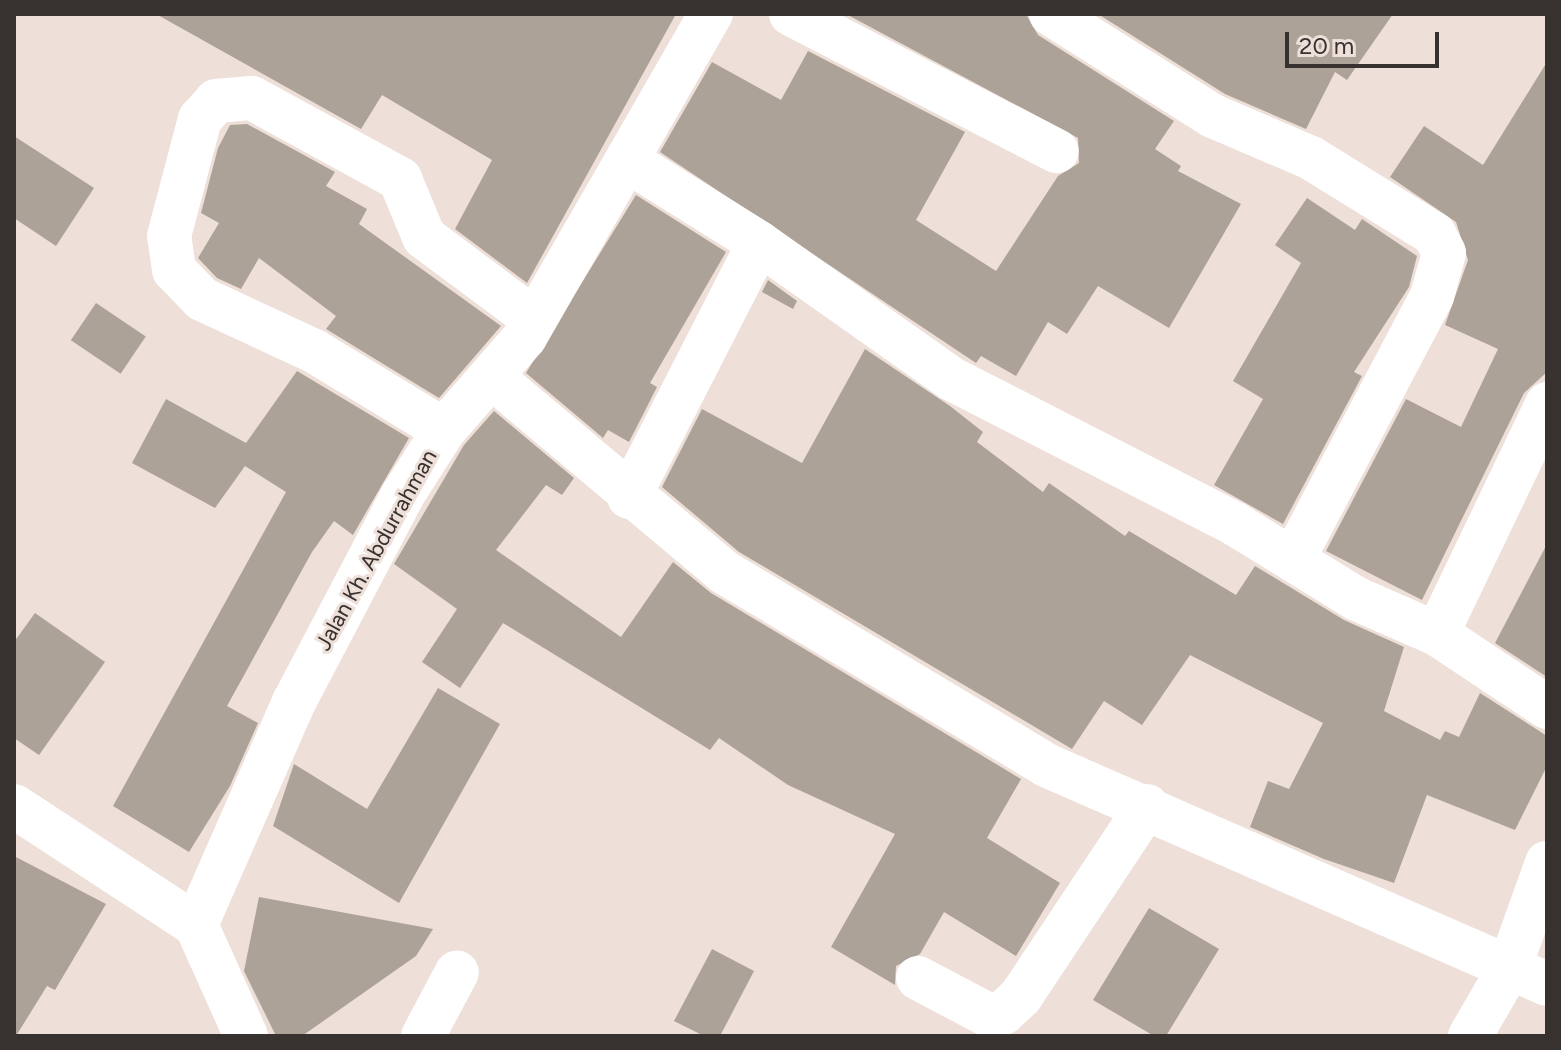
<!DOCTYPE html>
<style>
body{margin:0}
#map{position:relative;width:1561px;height:1050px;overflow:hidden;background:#eedfd8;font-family:Figtree,sans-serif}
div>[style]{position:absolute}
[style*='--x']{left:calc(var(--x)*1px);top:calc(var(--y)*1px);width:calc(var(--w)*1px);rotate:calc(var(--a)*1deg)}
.building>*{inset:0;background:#ada298;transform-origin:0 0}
.minor>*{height:44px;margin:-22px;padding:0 22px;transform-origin:22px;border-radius:22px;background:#fff}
span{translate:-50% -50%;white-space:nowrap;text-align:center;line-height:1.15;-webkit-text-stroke:6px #eedfd8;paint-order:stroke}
.street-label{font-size:22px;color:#37312f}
.frame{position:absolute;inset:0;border:16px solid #37312f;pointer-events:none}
.scale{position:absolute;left:1285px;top:32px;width:154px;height:36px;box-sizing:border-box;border:4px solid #37312f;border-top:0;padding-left:10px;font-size:24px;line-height:28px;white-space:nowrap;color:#37312f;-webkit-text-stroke:6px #eedfd8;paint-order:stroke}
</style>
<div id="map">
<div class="building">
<div style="clip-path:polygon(156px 14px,676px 14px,527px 283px,455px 229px,492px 160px,382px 95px,361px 129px)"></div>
<div style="clip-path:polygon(846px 14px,1026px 14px,1038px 35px,1174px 121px,1155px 149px,1181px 166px,1178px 171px,1241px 204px,1169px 328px,1098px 286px,1067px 334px,1048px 322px,1016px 376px,981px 356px,976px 363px,660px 152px,712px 62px,781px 100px,808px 51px,965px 132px,916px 220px,996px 271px,1058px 176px,1079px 163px,1078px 138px)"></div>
<div style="clip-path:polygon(1098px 14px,1393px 14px,1347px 80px,1335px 72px,1306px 129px,1225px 94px)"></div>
<div style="clip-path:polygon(1547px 62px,1547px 372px,1524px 393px,1422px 600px,1326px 551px,1406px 399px,1461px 427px,1498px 349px,1445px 325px,1468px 260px,1456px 222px,1390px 177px,1424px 126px,1483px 165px)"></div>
<div style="clip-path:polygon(247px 124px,335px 172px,326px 186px,367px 209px,359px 224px,501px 326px,439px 398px,326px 329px,336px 316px,259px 258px,241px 289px,217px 278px,198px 258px,219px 223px,201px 213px,218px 148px,230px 125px)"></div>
<div style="clip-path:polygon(14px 136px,94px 188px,56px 246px,14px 218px)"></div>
<div style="clip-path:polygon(636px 195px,726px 252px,650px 383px,657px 387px,629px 442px,608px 430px,603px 438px,526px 373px)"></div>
<div style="clip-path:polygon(1307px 198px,1355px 230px,1362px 219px,1417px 256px,1409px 287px,1354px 372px,1362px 376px,1283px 524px,1214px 485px,1263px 399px,1233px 381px,1301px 263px,1275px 245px)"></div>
<div style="clip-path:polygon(768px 280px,797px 301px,793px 309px,762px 292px)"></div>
<div style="left:96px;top:303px;width:60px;height:45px;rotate:34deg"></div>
<div style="clip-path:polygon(865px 349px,950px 406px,983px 432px,977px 442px,1043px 492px,1049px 483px,1125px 536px,1129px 531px,1236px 595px,1255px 566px,1344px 620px,1404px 647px,1384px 711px,1440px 740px,1445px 731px,1459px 737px,1480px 693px,1547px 736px,1547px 766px,1515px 830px,1427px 795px,1394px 883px,1324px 859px,1250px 827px,1268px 781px,1289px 789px,1323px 723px,1190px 655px,1142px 725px,1104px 701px,1072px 749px,739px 552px,662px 487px,702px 409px,802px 463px)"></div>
<div style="clip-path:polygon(297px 371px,409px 438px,353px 535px,334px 521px,312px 552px,227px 706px,258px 723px,230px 786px,189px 852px,113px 806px,286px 492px,245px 466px,215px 508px,132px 463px,166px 399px,246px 443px)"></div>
<div style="clip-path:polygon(494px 411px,574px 478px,562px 495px,546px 485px,496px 550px,621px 637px,673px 562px,711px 593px,1021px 779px,987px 838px,1060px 883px,1016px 956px,944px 912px,920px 954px,896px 966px,895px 985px,831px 947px,895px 834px,788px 785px,719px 738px,710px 750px,503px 623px,460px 688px,422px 662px,457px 609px,394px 564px,464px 445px)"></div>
<div style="clip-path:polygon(1547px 544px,1547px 677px,1495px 643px)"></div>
<div style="clip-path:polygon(35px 613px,105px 662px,39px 755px,14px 738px,14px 642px)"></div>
<div style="clip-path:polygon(438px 688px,500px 724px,399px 903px,273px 826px,294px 764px,367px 809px)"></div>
<div style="clip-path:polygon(14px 856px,106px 904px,55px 990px,47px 986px,16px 1036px)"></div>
<div style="clip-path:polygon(259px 897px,433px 929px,416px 956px,302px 1036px,276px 1036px,244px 971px)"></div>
<div style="clip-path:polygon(1149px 908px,1219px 949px,1166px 1036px,1154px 1036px,1093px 1000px)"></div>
<div style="clip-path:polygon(712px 949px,754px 971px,720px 1036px,704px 1036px,674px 1021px)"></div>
</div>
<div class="minor">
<div style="--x:791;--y:14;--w:299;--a:27.3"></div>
<div style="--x:1051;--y:14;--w:191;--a:32.2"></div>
<div style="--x:1213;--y:116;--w:107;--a:23.2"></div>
<div style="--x:1311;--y:158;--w:145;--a:31.7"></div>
<div style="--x:1434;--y:234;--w:21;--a:62"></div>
<div style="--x:1444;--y:253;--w:45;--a:105.6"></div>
<div style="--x:1432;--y:296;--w:298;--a:117.8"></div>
<div style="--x:628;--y:161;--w:155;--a:32"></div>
<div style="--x:759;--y:243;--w:236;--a:35.2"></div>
<div style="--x:952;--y:379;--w:318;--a:27.1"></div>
<div style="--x:1235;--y:524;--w:143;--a:31.6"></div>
<div style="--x:1357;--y:599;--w:87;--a:23.6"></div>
<div style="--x:1437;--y:634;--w:132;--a:33.6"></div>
<div style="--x:493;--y:378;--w:302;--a:40"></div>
<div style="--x:724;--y:572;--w:375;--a:30.9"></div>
<div style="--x:1046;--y:765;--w:547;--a:23.61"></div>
<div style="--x:444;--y:430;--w:152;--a:-148.7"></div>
<div style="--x:314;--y:351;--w:123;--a:-155.1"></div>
<div style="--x:202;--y:299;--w:40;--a:-134"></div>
<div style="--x:174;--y:270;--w:34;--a:-98"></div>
<div style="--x:169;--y:236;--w:121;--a:-75.2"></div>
<div style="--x:200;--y:119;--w:24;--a:-48"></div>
<div style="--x:216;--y:101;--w:36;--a:-5"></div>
<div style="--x:252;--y:98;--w:169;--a:28.7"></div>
<div style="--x:400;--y:179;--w:63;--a:67.5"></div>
<div style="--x:424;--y:237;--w:137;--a:36.7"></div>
<div style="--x:629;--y:497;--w:285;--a:-62.9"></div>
<div style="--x:1437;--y:634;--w:255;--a:-64.4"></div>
<div style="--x:14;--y:806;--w:217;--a:33.2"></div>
<div style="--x:918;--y:978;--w:81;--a:27.8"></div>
<div style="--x:990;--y:1016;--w:13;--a:-13"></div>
<div style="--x:1003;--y:1013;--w:25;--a:-43"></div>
<div style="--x:1021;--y:996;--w:228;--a:-56.4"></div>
<div style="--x:246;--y:1036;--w:122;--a:-114.2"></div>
<div style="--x:196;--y:925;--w:244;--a:-66.3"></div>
<div style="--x:294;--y:702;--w:233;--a:-62.3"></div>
<div style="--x:402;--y:496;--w:78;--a:-57.5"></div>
<div style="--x:444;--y:430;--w:123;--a:-48.9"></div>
<div style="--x:525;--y:337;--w:373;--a:-60.1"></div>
<div style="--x:423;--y:1036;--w:72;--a:-62"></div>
<div style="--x:1470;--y:1036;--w:78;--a:-59.8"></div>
<div style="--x:1509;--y:969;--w:113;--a:-70.3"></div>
</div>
<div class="street-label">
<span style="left:376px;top:550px;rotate:-61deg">Jalan Kh. Abdurrahman</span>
</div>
<div class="frame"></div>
<div class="scale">20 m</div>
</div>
